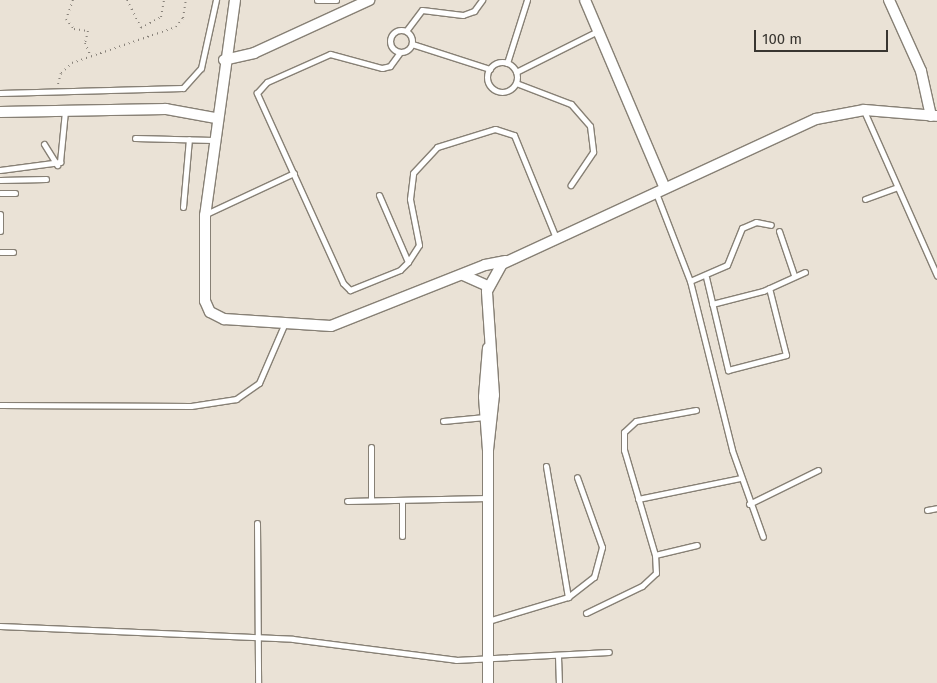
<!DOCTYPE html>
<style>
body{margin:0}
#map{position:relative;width:937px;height:683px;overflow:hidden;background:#eae2d6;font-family:"Fira Sans",sans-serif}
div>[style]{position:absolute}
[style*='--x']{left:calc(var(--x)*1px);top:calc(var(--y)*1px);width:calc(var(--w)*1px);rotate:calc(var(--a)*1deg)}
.path>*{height:2px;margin-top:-1px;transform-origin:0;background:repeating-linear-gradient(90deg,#89837b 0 1px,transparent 0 5px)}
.roads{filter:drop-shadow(1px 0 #878075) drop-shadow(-1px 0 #878075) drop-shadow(0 1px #878075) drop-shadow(0 -1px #878075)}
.lane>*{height:5px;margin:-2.5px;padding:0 2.5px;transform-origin:2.5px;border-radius:2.5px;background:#fff}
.lane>.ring{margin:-2.5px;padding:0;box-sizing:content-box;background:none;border:5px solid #fff;border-radius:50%}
.street>*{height:10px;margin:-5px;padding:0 5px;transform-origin:5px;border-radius:5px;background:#fff}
span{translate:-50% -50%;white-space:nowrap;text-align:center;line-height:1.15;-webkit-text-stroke:4px #eae2d6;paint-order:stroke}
.scale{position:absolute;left:754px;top:30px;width:134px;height:22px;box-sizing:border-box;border:2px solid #393631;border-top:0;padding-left:6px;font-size:15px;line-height:18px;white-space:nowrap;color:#393631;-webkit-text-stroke:4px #eae2d6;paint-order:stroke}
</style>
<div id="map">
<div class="path">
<div style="--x:73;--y:0;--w:20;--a:110"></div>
<div style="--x:66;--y:19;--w:13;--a:51"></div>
<div style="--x:74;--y:29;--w:14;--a:8"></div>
<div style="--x:88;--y:31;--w:12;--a:104"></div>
<div style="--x:85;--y:43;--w:13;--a:67"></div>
<div style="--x:127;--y:0;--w:31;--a:63"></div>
<div style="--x:141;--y:28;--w:23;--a:-29"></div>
<div style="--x:161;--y:17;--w:17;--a:-80"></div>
<div style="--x:58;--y:84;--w:11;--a:-75"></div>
<div style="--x:61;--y:73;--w:15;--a:-42"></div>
<div style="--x:72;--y:63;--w:110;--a:-19.1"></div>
<div style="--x:176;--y:27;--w:11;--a:-52"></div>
<div style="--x:183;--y:18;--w:18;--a:-81"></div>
</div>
<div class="roads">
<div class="lane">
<div style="--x:317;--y:0;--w:19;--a:0"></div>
<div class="ring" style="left:390px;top:30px;width:17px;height:17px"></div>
<div style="--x:406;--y:31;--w:26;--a:-53"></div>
<div style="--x:422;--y:10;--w:41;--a:7"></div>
<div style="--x:463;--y:15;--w:12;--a:-20"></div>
<div style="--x:474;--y:11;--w:14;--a:-54"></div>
<div style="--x:412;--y:44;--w:82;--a:17.8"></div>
<div class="ring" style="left:487px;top:62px;width:25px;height:25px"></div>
<div style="--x:507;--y:63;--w:66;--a:-72.4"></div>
<div style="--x:516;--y:72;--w:92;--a:-26.6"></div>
<div style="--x:516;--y:83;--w:59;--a:20.9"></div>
<div style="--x:571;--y:104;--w:29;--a:49"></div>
<div style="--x:590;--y:126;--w:26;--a:83"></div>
<div style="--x:593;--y:152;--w:40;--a:124"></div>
<div style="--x:0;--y:93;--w:183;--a:-1.6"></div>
<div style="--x:183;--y:88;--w:27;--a:-48"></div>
<div style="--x:201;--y:68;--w:70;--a:-77.6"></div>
<div style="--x:864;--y:111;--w:180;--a:66.1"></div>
<div style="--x:135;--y:138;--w:78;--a:1.5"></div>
<div style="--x:44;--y:144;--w:25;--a:58"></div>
<div style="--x:0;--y:170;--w:61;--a:-7.6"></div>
<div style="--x:60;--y:162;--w:51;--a:-84.4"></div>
<div style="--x:0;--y:180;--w:46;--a:-1.2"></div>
<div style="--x:0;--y:193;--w:15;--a:0"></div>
<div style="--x:656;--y:193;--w:94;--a:68.9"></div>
<div style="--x:690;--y:281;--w:174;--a:76"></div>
<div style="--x:732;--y:450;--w:92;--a:70.4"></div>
<div style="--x:379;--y:195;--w:73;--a:66.6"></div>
<div style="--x:408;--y:262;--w:11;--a:135"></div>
<div style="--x:400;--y:270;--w:54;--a:158.2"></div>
<div style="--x:350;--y:290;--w:10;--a:-135"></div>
<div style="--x:343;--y:283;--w:209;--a:-114.4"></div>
<div style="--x:257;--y:93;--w:15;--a:-48"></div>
<div style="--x:267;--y:82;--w:69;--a:-24"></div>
<div style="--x:330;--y:54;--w:54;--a:15.1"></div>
<div style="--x:382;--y:68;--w:8;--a:-14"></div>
<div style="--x:390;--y:66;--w:17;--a:-54"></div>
<div style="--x:865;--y:199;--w:33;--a:-20"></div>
<div style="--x:183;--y:207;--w:68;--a:-85"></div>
<div style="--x:0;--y:214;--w:17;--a:90"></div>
<div style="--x:206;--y:214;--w:97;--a:-25"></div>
<div style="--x:779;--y:231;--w:46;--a:71.2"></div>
<div style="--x:0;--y:252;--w:13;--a:0"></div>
<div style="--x:408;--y:262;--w:20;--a:-57"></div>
<div style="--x:419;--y:245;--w:47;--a:-101.1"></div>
<div style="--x:410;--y:199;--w:26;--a:-83"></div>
<div style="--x:413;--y:173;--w:35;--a:-47"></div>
<div style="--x:437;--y:147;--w:61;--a:-17.2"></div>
<div style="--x:495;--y:129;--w:20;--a:18"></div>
<div style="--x:514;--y:135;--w:111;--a:67.8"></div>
<div style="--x:706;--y:277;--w:96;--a:76.7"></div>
<div style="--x:728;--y:370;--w:60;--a:-14.5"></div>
<div style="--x:786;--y:355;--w:69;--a:-104.2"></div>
<div style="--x:690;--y:281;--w:40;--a:-23.4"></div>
<div style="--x:727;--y:265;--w:40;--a:-68"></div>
<div style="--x:742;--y:228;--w:15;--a:-23"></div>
<div style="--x:756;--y:222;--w:15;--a:11"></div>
<div style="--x:712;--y:304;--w:53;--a:-14.3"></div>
<div style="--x:763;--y:291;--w:46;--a:-24.3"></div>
<div style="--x:0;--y:405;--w:191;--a:0.3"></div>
<div style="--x:191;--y:406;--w:46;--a:-8.8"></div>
<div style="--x:236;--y:399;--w:28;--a:-35"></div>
<div style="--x:259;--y:383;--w:63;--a:-66.7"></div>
<div style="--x:443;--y:421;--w:42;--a:-5.4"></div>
<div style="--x:371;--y:447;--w:53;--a:90"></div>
<div style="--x:546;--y:466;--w:133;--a:80.5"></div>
<div style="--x:638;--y:499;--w:104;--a:-11.6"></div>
<div style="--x:347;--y:501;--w:141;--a:-1.2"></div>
<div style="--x:749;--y:504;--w:77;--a:-26.2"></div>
<div style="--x:927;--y:510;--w:10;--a:-11"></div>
<div style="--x:257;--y:523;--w:160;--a:89.6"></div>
<div style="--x:402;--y:536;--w:36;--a:-90"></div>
<div style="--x:655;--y:555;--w:43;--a:-13.4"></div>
<div style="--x:586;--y:613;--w:62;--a:-25.7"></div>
<div style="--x:642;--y:586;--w:19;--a:-43"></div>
<div style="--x:656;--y:573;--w:18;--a:-93"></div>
<div style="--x:655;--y:555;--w:109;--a:-106.4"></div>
<div style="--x:624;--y:450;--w:18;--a:-90"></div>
<div style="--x:624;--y:432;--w:16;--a:-43"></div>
<div style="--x:636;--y:421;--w:61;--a:-10.4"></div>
<div style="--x:488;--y:621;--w:84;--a:-16.7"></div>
<div style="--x:568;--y:597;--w:33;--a:-38"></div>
<div style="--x:594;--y:577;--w:31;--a:-75"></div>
<div style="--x:602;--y:547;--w:74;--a:-109.7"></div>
<div style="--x:0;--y:626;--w:293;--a:2.5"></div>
<div style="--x:293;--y:639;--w:164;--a:7.3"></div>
<div style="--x:456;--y:660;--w:153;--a:-3"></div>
<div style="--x:558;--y:656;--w:27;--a:88"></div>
</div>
<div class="street">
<div style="--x:235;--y:0;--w:217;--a:97.9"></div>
<div style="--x:205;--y:215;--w:86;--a:90"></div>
<div style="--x:205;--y:301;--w:12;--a:66"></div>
<div style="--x:210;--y:312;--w:16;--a:27"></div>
<div style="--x:224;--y:319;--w:107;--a:3.7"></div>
<div style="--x:331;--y:326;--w:166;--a:-21.6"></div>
<div style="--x:485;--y:265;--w:21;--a:-11"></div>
<div style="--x:585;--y:0;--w:202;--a:67"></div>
<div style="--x:889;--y:0;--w:78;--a:65.7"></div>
<div style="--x:921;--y:71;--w:46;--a:77.5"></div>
<div style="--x:224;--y:60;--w:31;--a:-13"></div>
<div style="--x:254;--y:53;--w:127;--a:-24.7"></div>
<div style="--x:0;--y:112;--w:166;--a:-1"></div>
<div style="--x:166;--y:109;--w:50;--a:10.4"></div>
<div style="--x:463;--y:275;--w:27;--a:24"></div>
<div style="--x:488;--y:348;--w:49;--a:94.7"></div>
<div style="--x:484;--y:397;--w:53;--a:85.7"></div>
<div style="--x:488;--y:450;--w:233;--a:90"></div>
<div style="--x:488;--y:450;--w:55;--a:-83.8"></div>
<div style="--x:494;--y:395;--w:104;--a:-93.9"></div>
<div style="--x:487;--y:291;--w:31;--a:-61"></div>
<div style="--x:502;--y:264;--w:346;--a:-24.8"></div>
<div style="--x:816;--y:119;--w:49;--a:-10.6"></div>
<div style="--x:864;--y:110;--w:73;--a:4.7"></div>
</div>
</div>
<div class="scale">100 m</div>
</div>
